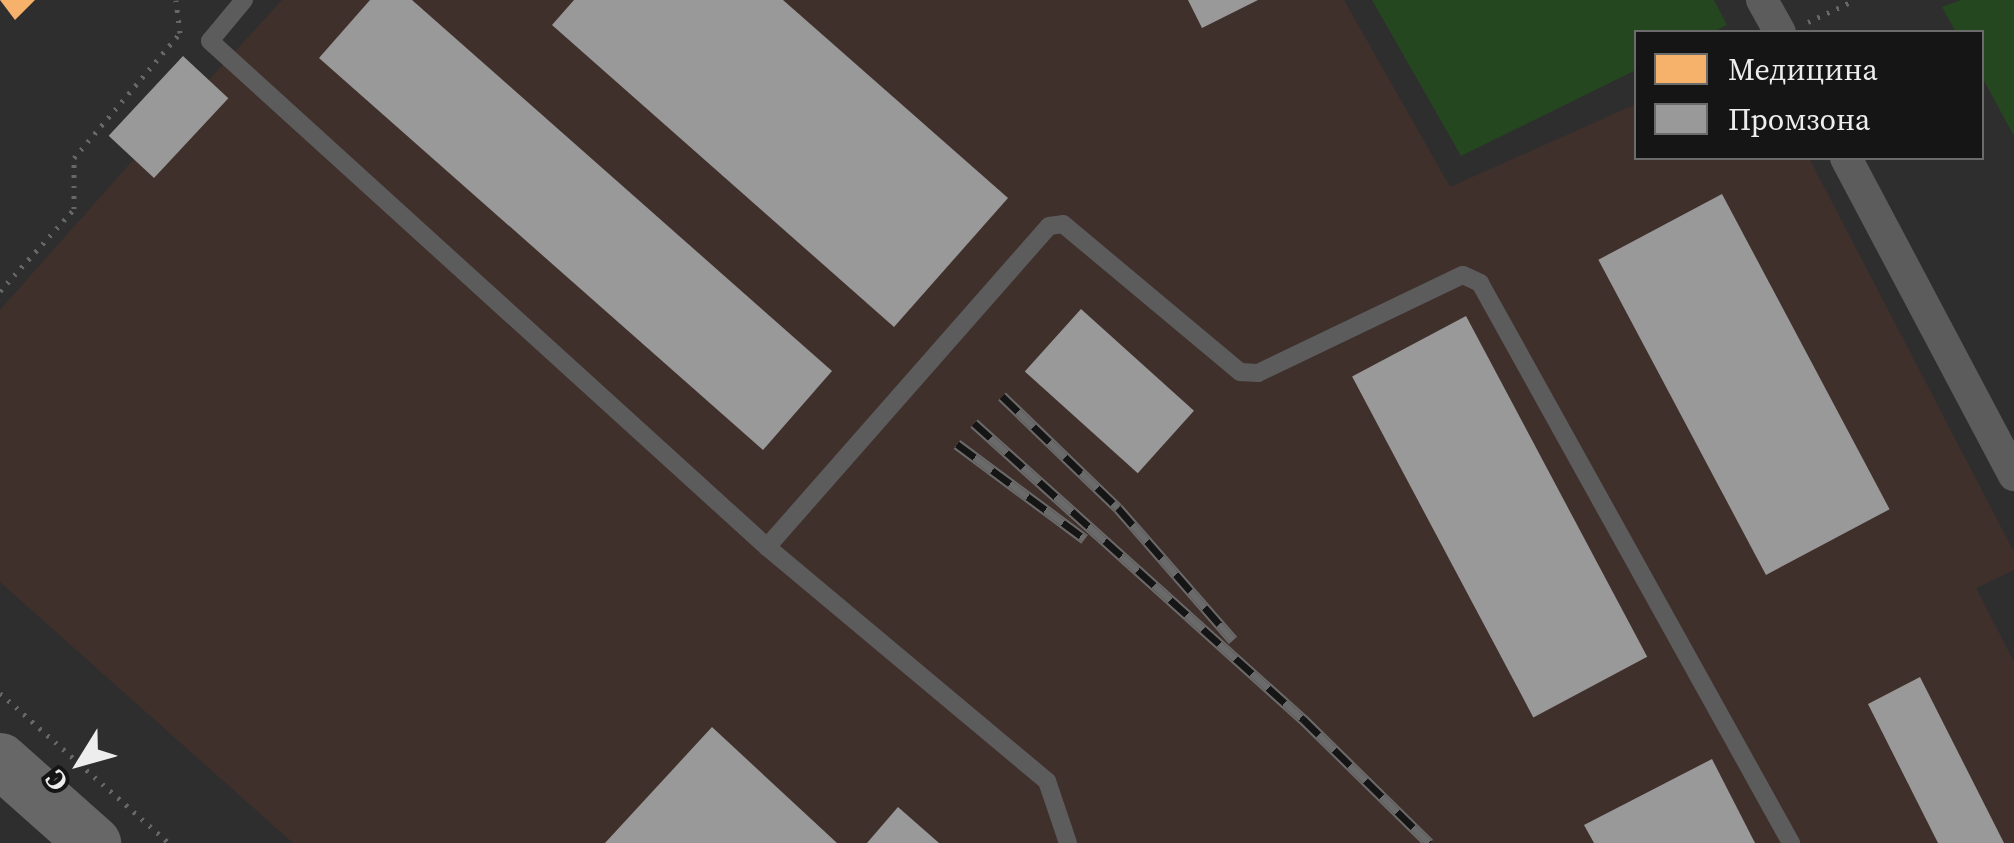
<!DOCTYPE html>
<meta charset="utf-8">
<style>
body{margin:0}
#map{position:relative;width:2014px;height:843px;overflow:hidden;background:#2e2e2e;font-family:"Source Serif 4",serif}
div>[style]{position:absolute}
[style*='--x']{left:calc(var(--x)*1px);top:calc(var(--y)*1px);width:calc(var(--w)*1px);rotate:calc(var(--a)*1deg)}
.industrial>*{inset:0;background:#40302c}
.green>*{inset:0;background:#25471f}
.health>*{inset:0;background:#f6b26b}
.industry>*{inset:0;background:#999;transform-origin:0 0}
.path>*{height:5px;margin-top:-2.5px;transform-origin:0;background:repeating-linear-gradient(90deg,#686767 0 2.5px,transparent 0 10.5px)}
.service>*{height:18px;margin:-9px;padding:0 9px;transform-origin:9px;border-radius:9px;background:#5c5c5c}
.minor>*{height:32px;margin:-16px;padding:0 16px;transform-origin:16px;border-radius:16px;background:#5c5c5c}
.trunk>*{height:55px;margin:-27.5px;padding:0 27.5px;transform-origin:27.5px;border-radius:27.5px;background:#686767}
.rail>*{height:11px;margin-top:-5.5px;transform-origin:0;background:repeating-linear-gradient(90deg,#161516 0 22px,#6a6a6a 0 44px);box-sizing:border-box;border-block:2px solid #6a6a6a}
span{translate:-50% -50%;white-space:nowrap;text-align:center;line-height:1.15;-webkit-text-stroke:10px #161516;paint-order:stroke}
.legend{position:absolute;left:1634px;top:30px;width:350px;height:130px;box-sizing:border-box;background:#161516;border:2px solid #6c6b6c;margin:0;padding:12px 18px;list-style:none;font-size:30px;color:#eeedee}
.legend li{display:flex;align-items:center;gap:20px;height:50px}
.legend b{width:50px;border:2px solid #6c6b6c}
.north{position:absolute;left:30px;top:713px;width:100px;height:100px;-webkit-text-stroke:8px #161516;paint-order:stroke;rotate:233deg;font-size:28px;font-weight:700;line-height:40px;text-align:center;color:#eeedee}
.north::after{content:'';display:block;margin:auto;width:35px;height:45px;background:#eeedee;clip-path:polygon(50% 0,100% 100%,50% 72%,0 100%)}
</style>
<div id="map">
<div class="industrial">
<div style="clip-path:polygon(282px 0,1344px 0,1450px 187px,1636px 104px,1636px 158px,1809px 158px,2014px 552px,2014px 570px,1976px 588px,2014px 662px,2014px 843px,293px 843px,0 582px,0 310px,134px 159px,109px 136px,183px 56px,209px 80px)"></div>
</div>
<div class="green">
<div style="clip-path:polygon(1372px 0,1714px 0,1727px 25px,1712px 32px,1636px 32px,1636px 70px,1461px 156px)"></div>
<div style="clip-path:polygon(1961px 0,2014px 0,2014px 136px,1982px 77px,1982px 32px,1956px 32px,1942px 7px)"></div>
</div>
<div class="health">
<div style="clip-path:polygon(0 0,35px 0,15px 20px)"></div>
</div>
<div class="industry">
<div style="clip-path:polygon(370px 0,412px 0,832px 371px,763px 450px,319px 58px)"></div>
<div style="clip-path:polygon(574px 0,783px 0,1008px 198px,894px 327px,552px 25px)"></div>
<div style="clip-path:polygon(1188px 0,1258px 0,1202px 28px)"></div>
<div style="left:183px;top:56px;width:62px;height:109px;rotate:43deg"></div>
<div style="left:1722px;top:194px;width:357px;height:140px;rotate:62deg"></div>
<div style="left:1081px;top:309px;width:152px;height:84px;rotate:42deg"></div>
<div style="left:1466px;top:316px;width:386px;height:129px;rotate:62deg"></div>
<div style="clip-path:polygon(1920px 677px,2004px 843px,1938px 843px,1868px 704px)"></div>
<div style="clip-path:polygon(712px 727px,837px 843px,605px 843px)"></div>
<div style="clip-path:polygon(1712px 759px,1755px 843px,1594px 843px,1584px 825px)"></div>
<div style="clip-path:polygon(898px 807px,939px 843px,867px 843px)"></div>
</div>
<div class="path">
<div style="--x:1808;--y:22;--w:52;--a:-25.1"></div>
<div style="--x:0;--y:291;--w:110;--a:-47.9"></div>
<div style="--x:74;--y:209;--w:51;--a:-90"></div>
<div style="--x:74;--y:158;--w:164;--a:-49.7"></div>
<div style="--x:180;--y:33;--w:33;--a:-97"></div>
<div style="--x:0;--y:693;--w:226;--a:41.6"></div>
</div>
<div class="service">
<div style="--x:244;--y:0;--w:53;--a:129.7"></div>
<div style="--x:210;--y:41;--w:753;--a:42.25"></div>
<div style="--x:767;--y:547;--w:365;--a:39.9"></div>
<div style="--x:1047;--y:781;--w:65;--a:71.3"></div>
<div style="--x:767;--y:547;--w:427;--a:-48.7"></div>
<div style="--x:1049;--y:226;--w:14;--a:-8"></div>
<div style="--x:1063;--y:224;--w:231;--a:39.9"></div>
<div style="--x:1240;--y:372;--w:18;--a:3"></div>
<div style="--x:1258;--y:373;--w:227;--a:-25.6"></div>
<div style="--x:1463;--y:275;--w:19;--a:25"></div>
<div style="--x:1480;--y:283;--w:641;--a:60.95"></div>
</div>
<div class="minor">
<div style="--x:1762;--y:0;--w:37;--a:61"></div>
<div style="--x:1846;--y:158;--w:359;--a:62.1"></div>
</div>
<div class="trunk">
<div style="--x:0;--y:760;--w:125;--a:41.7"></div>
</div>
<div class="rail">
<div style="--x:1002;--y:396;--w:161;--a:44"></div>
<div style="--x:1118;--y:508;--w:175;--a:48.9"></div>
<div style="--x:974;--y:423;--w:443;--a:42"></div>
<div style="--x:1303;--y:719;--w:177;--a:44.5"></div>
<div style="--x:957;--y:444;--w:159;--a:36.6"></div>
</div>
<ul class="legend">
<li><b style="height:28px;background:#f6b26b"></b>Медицина</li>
<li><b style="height:28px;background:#999"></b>Промзона</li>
</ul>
<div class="north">С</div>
</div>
